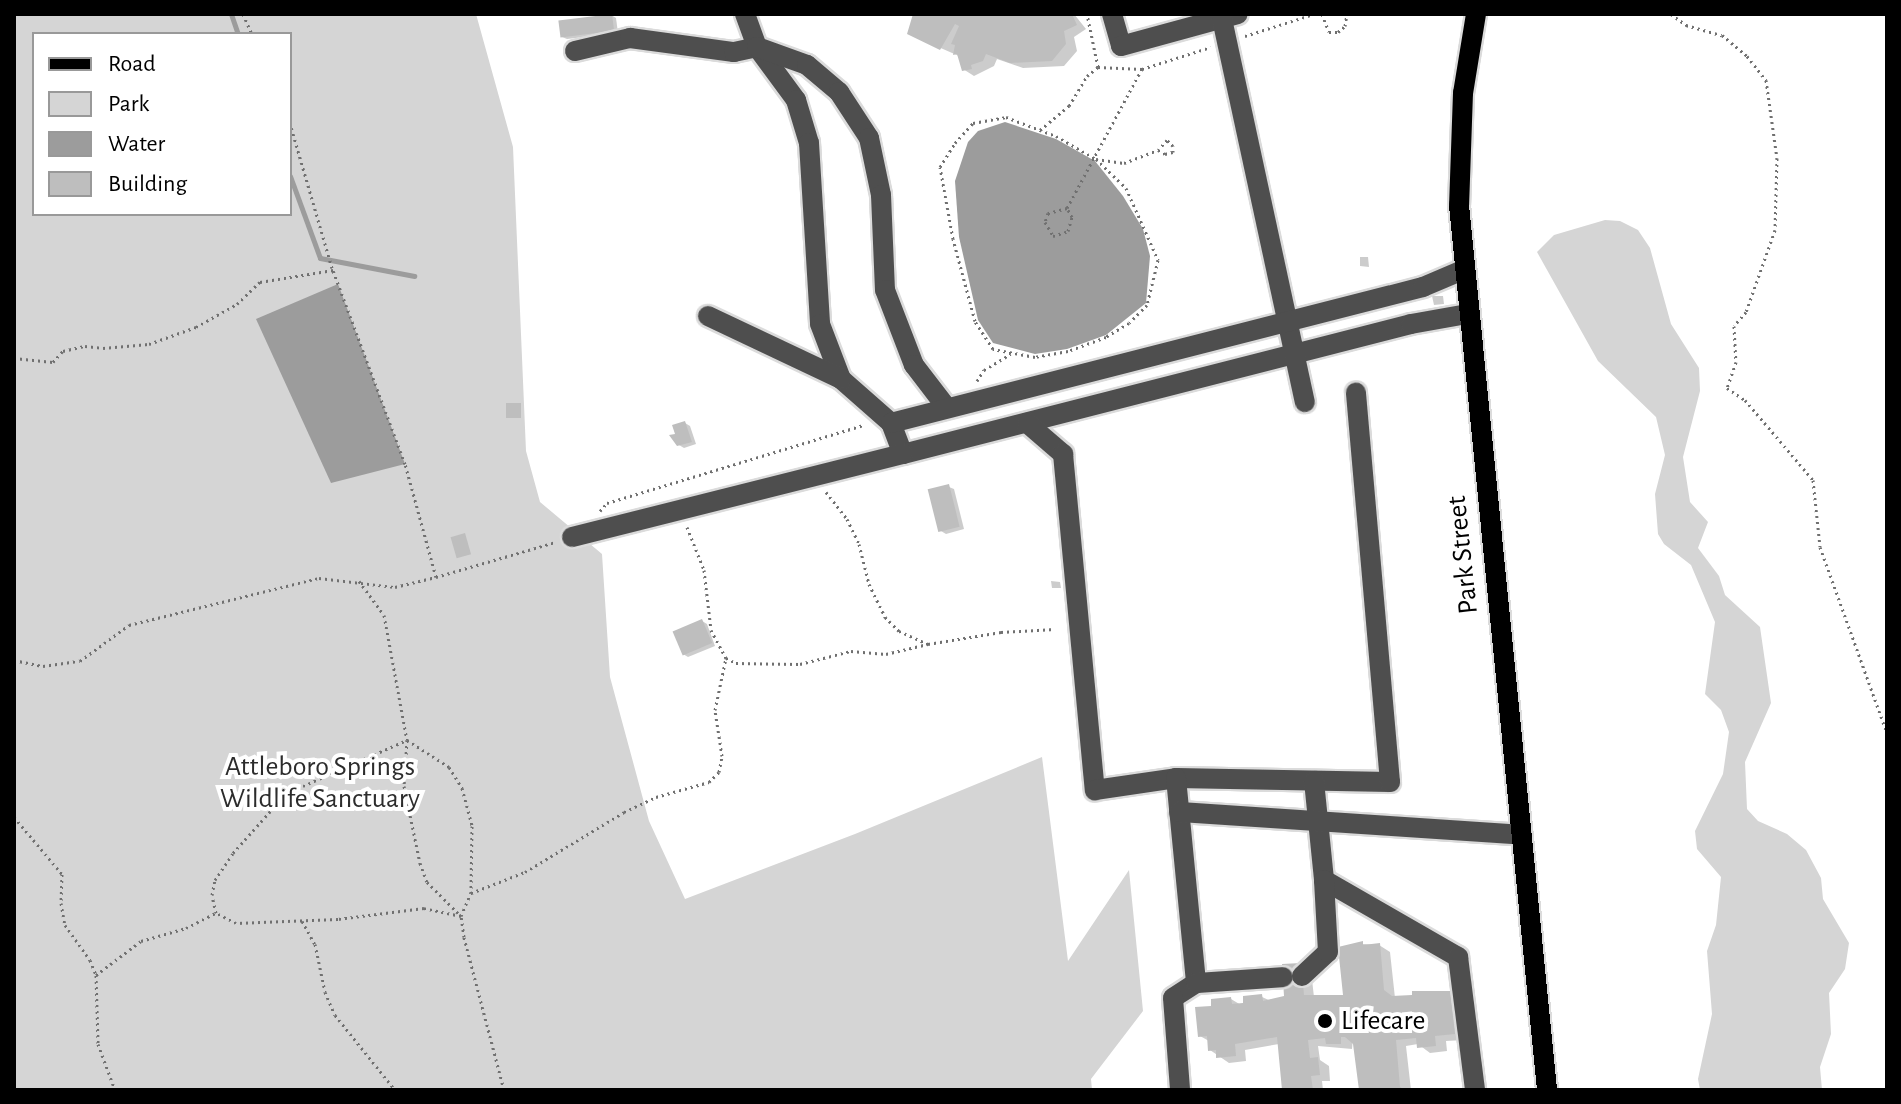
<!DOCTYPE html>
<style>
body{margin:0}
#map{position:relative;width:1901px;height:1104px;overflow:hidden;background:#fff;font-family:"Alegreya Sans",sans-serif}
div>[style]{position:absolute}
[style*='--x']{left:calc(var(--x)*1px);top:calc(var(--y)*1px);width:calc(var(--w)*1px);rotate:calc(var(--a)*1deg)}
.green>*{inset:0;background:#d5d5d5}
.water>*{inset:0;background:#9c9c9c}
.shadow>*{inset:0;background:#0003}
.stream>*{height:5px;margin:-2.5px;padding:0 2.5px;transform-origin:2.5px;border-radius:2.5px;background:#9c9c9c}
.building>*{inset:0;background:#bebebe;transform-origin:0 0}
.path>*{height:3px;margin-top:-1.5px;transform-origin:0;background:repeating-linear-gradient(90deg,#707070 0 2px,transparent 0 6px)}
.roads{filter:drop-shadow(2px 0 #dbdbdb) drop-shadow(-2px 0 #dbdbdb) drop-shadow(0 2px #dbdbdb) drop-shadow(0 -2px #dbdbdb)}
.minor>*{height:20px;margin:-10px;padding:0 10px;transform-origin:10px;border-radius:10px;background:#4e4e4e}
.major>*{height:20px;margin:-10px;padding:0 10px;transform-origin:10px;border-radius:10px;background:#000}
.dots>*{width:22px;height:22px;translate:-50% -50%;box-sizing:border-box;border:4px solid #fff;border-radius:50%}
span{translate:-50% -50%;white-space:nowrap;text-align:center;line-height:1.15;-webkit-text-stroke:8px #fff;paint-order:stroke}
.street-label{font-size:28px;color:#000}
.park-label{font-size:28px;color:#2c2c2c}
.poi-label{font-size:28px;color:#000}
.left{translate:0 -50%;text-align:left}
.frame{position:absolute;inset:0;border:16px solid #000;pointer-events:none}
.legend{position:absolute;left:32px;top:32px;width:260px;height:184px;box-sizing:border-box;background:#fff;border:2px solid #999;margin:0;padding:10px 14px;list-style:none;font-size:24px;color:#000}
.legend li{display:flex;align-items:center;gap:16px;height:40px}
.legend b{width:40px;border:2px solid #999}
</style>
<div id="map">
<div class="green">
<div style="clip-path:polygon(evenodd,14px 14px,476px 14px,513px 147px,526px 451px,540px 502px,602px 554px,610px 677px,649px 821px,685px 899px,855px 834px,1042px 757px,1068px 961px,1129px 870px,1143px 1011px,1091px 1079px,1092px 1090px,14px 1090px,14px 14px,34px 34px,290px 34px,290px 214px,34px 214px,34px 34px)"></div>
<div style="clip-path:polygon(1605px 220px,1620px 221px,1638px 230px,1650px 248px,1671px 324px,1699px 368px,1700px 391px,1683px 457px,1690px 502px,1708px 522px,1698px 548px,1719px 576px,1725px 595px,1760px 627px,1771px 703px,1745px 762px,1747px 809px,1758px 821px,1787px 834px,1806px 850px,1821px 878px,1823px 899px,1849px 943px,1845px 969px,1829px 993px,1831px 1034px,1820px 1067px,1822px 1090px,1700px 1090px,1698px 1079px,1712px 1014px,1707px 951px,1716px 925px,1721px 877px,1697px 849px,1695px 831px,1723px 774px,1729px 732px,1721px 710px,1705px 694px,1715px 622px,1691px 565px,1664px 544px,1658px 534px,1655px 494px,1665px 455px,1656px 417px,1598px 361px,1537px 252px,1554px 235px)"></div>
</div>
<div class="water">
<div style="clip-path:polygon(1005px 122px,1056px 139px,1095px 161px,1123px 196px,1143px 229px,1150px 256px,1146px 303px,1106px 335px,1067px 349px,1035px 354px,993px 343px,978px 320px,959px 237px,955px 181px,968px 142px,978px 131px)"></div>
<div style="clip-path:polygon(338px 284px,405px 464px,331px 483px,256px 319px)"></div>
</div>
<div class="shadow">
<div style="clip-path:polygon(917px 14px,1074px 14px,1086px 29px,1074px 37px,1077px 51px,1064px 66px,1023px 68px,997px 59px,994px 66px,974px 76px,963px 69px,959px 56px,920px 39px)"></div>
<div style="clip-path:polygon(611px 15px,616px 18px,618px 33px,567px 39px,562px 37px)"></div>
<div style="clip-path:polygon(1360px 257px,1368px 257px,1369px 267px,1360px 266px)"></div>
<div style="clip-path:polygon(1432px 296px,1443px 296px,1444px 304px,1434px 305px)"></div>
<div style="clip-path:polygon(685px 423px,690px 426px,696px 444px,684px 448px,679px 445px,677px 435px)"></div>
<div style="clip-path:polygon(949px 487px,954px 489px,964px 529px,946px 534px,941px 531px)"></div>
<div style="clip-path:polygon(1051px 581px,1060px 582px,1061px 588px,1052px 588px)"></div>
<div style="clip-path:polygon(702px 621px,707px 624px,715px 646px,688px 657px,683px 654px)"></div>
<div style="clip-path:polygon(1363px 944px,1379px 945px,1390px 952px,1395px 998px,1450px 993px,1461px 999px,1465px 1040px,1446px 1041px,1447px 1051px,1430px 1053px,1418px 1044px,1406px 1046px,1411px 1090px,1361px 1090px,1353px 1037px,1352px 1049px,1318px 1046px,1320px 1060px,1329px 1066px,1330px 1081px,1322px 1081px,1323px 1090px,1284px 1090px,1279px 1044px,1245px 1050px,1246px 1061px,1229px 1063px,1210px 1050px,1209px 1041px,1200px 1036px,1231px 999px,1241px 1005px,1262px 997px,1271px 1001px,1287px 998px,1311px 971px,1314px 997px,1345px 997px)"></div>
</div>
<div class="stream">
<div style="--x:231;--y:14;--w:21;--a:71"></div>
<div style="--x:290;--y:176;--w:87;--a:69.9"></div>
<div style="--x:320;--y:258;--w:96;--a:10.8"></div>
</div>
<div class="building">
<div style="left:612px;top:14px;width:17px;height:54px;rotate:83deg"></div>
<div style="clip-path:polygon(913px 14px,1072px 14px,1077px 25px,1064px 31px,1066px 44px,1052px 61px,1010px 63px,986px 54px,983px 61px,971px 65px,972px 69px,962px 71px,957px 54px,953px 55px,955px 45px,951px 44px,959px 26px,955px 24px,940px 50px,907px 34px)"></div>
<div style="left:521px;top:403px;width:15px;height:15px;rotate:90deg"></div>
<div style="clip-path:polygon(685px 421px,692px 442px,677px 446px,669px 435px,675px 434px,672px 425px)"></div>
<div style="left:949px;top:484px;width:44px;height:22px;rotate:76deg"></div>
<div style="left:465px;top:533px;width:22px;height:15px;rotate:74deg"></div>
<div style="left:702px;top:619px;width:26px;height:32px;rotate:67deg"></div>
<div style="clip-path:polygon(1363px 941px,1363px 945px,1380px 943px,1384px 990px,1392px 996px,1412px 995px,1412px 991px,1450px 991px,1455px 1034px,1435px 1036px,1436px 1046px,1417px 1048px,1416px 1038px,1396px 1040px,1400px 1087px,1404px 1090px,1359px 1090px,1353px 1044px,1345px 1037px,1341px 1037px,1341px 1044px,1326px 1044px,1325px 1038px,1308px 1040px,1310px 1058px,1318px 1057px,1320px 1075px,1311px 1076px,1313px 1090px,1282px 1090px,1277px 1037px,1235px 1044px,1236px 1056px,1216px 1058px,1216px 1050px,1208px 1051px,1207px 1036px,1198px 1037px,1195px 1007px,1211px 1006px,1211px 999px,1231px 997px,1232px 1004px,1243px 1003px,1243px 996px,1262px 994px,1263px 1001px,1284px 996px,1282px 964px,1301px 963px,1304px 995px,1343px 995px,1338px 947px)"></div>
</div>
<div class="path">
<div style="--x:243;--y:14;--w:22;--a:66"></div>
<div style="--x:1322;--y:14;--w:19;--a:69"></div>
<div style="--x:1329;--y:32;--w:9;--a:0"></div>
<div style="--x:1338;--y:32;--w:9;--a:-41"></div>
<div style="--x:1345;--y:26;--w:12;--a:-81"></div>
<div style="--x:1671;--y:14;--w:19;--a:36"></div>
<div style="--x:1686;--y:25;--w:37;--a:16"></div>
<div style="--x:1722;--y:35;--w:33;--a:40"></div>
<div style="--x:1747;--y:56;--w:31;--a:52"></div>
<div style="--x:1766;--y:80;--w:79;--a:82"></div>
<div style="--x:1777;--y:158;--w:72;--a:91.6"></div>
<div style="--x:1775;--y:230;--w:87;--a:109.5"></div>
<div style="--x:1746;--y:312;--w:18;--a:131"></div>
<div style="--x:1734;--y:326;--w:36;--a:87"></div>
<div style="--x:1736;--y:362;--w:28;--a:109"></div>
<div style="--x:1727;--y:388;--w:22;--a:34"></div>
<div style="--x:1745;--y:400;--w:105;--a:49.6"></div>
<div style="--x:1813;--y:480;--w:67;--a:84"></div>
<div style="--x:1820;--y:547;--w:198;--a:70.2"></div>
<div style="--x:1245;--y:36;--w:72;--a:-17.7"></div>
<div style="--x:1142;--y:69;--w:72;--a:-17.7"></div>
<div style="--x:1040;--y:130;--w:38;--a:-40"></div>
<div style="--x:1069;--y:106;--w:35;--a:-59"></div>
<div style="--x:1087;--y:76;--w:14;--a:-39"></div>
<div style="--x:1096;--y:159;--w:42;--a:44"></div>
<div style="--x:1126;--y:188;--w:79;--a:66"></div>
<div style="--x:1158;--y:260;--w:46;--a:103.7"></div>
<div style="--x:1147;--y:305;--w:25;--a:135"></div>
<div style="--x:1129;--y:323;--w:27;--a:149"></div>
<div style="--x:1106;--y:337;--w:40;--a:159.8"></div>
<div style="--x:1068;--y:351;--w:34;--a:170"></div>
<div style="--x:1035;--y:357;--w:43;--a:-169.2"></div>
<div style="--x:993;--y:349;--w:33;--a:-123"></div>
<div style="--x:975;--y:321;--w:85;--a:-105"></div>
<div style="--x:953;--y:239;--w:73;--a:-100.2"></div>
<div style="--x:940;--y:167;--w:28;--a:-58"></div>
<div style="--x:955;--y:143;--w:27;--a:-48"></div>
<div style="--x:973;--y:123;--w:34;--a:-10"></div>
<div style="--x:1006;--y:117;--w:53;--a:20.8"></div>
<div style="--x:1056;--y:136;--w:46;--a:29.9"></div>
<div style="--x:1096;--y:159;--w:28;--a:8"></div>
<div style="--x:1124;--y:163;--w:36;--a:-21"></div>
<div style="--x:1158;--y:150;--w:8;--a:30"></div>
<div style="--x:1165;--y:154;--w:8;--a:-14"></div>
<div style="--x:1173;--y:152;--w:6;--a:-90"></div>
<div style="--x:1173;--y:146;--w:8;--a:-135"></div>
<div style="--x:1167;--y:140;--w:13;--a:132"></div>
<div style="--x:1067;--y:208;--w:20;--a:165"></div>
<div style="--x:1048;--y:213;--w:9;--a:108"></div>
<div style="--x:1045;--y:222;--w:16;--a:60"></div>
<div style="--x:1053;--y:236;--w:16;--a:-18"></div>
<div style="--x:1068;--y:231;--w:15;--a:-74"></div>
<div style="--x:1072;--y:217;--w:10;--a:-119"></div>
<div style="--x:1067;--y:208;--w:158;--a:-61.7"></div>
<div style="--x:1142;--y:69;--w:44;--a:-177.4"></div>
<div style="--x:1098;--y:67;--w:54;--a:-101.7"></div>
<div style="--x:14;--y:358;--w:39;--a:6"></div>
<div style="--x:53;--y:362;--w:15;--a:-48"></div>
<div style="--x:63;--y:351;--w:23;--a:-13"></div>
<div style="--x:85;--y:346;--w:18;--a:6"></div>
<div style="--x:103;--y:348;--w:46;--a:-5"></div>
<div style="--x:149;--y:344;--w:50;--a:-19.9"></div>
<div style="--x:196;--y:327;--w:47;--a:-29.3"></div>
<div style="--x:237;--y:304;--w:32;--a:-44"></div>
<div style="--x:260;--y:282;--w:74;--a:-9.3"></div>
<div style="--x:977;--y:381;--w:13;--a:-58"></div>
<div style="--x:984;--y:370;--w:31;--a:-31"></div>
<div style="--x:826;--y:492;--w:34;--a:52"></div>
<div style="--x:847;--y:519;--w:28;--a:64"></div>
<div style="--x:859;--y:544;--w:41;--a:76"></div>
<div style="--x:869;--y:584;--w:37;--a:64"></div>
<div style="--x:885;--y:617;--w:20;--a:45"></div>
<div style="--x:899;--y:631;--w:32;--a:24"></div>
<div style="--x:928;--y:644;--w:74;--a:-9.3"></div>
<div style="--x:1001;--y:632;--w:54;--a:-3.2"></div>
<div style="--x:600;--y:511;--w:11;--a:-49"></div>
<div style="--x:607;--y:503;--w:269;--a:-16.9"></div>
<div style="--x:687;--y:527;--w:46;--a:68.4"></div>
<div style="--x:704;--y:570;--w:60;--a:83.3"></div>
<div style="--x:711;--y:630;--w:32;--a:62"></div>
<div style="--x:726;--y:658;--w:11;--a:27"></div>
<div style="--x:736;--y:663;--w:64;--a:0.9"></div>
<div style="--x:800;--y:664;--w:53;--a:-14.3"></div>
<div style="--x:851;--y:651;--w:35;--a:5"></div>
<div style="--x:886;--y:654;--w:43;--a:-13.4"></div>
<div style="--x:436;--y:577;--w:125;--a:-16.3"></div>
<div style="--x:359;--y:581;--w:42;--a:53.7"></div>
<div style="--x:384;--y:615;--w:127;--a:79.6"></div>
<div style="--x:407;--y:740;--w:50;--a:32.7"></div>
<div style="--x:449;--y:767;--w:25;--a:58"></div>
<div style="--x:462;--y:788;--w:39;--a:75"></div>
<div style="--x:472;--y:826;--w:67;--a:90.9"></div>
<div style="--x:14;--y:660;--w:30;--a:12"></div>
<div style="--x:43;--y:666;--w:37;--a:-8"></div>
<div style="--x:80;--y:661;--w:61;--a:-36.3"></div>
<div style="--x:129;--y:625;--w:196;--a:-13.9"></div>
<div style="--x:319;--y:578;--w:77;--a:6.8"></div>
<div style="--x:395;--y:587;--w:42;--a:-13.7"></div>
<div style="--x:436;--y:577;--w:117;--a:-105.3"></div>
<div style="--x:405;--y:464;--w:209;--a:-110.4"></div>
<div style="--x:332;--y:268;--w:151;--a:-106.2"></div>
<div style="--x:407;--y:740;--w:46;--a:93.7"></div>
<div style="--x:404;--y:786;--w:79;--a:78.3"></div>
<div style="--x:420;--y:863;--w:20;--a:70"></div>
<div style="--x:427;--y:882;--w:48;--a:45"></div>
<div style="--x:461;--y:916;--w:38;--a:-168"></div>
<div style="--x:424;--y:908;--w:87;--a:172.7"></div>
<div style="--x:338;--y:919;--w:102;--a:177.8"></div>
<div style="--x:236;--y:923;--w:22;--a:-153"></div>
<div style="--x:216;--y:913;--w:18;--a:-103"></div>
<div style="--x:212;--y:895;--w:15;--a:-79"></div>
<div style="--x:215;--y:880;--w:32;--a:-56"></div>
<div style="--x:233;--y:853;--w:62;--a:-48.3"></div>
<div style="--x:274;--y:807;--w:36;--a:-36"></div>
<div style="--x:303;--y:786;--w:114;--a:-23.9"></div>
<div style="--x:14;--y:817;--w:75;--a:49.9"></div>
<div style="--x:62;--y:874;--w:29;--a:92"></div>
<div style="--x:61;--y:903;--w:22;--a:80"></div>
<div style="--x:65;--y:925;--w:43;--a:54.5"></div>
<div style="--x:90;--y:960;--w:16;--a:68"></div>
<div style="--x:96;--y:975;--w:69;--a:88.3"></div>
<div style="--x:98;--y:1044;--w:49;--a:69.7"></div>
<div style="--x:1887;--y:843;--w:17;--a:90"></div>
<div style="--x:302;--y:921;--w:26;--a:61"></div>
<div style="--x:315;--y:944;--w:49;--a:78.2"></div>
<div style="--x:325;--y:992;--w:25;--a:67"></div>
<div style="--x:335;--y:1015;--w:96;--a:51.3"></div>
<div style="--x:96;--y:975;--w:56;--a:-37.1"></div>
<div style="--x:141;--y:941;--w:47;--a:-16.1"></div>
<div style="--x:186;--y:928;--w:34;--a:-27"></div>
<div style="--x:504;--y:1090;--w:158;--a:-104.7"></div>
<div style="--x:464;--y:937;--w:21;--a:-98"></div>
<div style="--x:461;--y:916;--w:25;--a:-67"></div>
<div style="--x:471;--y:893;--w:58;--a:-21.3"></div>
<div style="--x:525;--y:872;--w:116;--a:-31.2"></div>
<div style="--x:624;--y:812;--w:35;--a:-25"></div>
<div style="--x:656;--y:797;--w:55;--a:-15.8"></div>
<div style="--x:709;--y:782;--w:14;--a:-45"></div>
<div style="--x:719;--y:772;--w:16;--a:-79"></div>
<div style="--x:722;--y:756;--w:47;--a:-98.7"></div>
<div style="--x:715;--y:710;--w:53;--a:-78.1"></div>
</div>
<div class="roads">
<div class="minor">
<div style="--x:745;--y:14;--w:35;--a:70"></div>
<div style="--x:757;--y:47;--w:66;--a:53.7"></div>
<div style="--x:796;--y:100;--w:45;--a:73.2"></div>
<div style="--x:809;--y:143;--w:181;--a:86.5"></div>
<div style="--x:820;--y:324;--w:59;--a:69.1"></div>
<div style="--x:841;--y:379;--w:67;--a:41.3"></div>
<div style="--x:891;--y:423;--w:33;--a:69"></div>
<div style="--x:903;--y:454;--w:524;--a:-14.35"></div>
<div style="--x:1411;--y:324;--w:57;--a:-10.1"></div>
<div style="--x:1112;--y:14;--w:33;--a:74"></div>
<div style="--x:1121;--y:46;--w:121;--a:-15.3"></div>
<div style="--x:1222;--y:19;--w:392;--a:77.8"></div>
<div style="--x:575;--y:51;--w:57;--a:-13.3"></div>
<div style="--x:630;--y:38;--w:105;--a:7.7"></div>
<div style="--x:734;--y:52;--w:24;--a:-12"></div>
<div style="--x:757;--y:47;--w:53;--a:19.8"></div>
<div style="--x:807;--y:65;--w:42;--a:40.2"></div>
<div style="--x:839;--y:92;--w:55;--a:56.9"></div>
<div style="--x:869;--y:138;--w:58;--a:78.1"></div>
<div style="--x:881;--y:195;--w:95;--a:87.6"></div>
<div style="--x:885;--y:290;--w:80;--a:68.9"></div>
<div style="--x:914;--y:365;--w:54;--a:52.5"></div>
<div style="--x:708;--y:316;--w:147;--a:25.3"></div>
<div style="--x:891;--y:423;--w:549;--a:-14.34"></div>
<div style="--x:1423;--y:287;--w:43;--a:-23"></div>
<div style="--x:1027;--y:423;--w:48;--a:40.7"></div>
<div style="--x:1063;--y:454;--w:338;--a:84.6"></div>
<div style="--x:1095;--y:790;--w:82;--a:-8.4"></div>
<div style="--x:1176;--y:778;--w:214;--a:1.1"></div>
<div style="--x:1390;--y:782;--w:391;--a:-95"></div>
<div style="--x:572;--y:537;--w:341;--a:-14.1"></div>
<div style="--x:1176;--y:778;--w:206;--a:84.4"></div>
<div style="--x:1196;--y:983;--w:27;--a:147"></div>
<div style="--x:1173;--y:998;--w:92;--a:85.6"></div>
<div style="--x:1314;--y:781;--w:100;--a:84.2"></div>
<div style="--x:1324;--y:880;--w:155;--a:29.9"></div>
<div style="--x:1458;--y:957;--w:134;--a:82.7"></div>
<div style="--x:1179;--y:812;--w:343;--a:3.8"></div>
<div style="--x:1302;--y:976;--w:35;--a:-43"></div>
<div style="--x:1328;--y:952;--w:72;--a:-93.2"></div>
<div style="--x:1196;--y:983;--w:87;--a:-3.9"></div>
</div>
<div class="major">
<div style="--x:1476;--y:14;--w:80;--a:99.3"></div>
<div style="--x:1463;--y:93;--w:112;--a:92"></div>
<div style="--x:1459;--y:205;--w:889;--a:84.32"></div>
</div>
</div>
<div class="dots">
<div style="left:1325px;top:1021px;background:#000"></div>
</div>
<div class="street-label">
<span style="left:1463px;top:555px;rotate:-96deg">Park Street</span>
</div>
<div class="park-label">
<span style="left:320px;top:783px">Attleboro Springs<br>Wildlife Sanctuary</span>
</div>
<div class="poi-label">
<span class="left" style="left:1341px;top:1021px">Lifecare</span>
</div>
<div class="frame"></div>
<ul class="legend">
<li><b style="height:10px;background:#000"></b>Road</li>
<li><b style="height:22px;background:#d5d5d5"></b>Park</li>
<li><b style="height:22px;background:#9c9c9c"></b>Water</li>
<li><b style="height:22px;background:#bebebe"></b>Building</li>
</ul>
</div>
